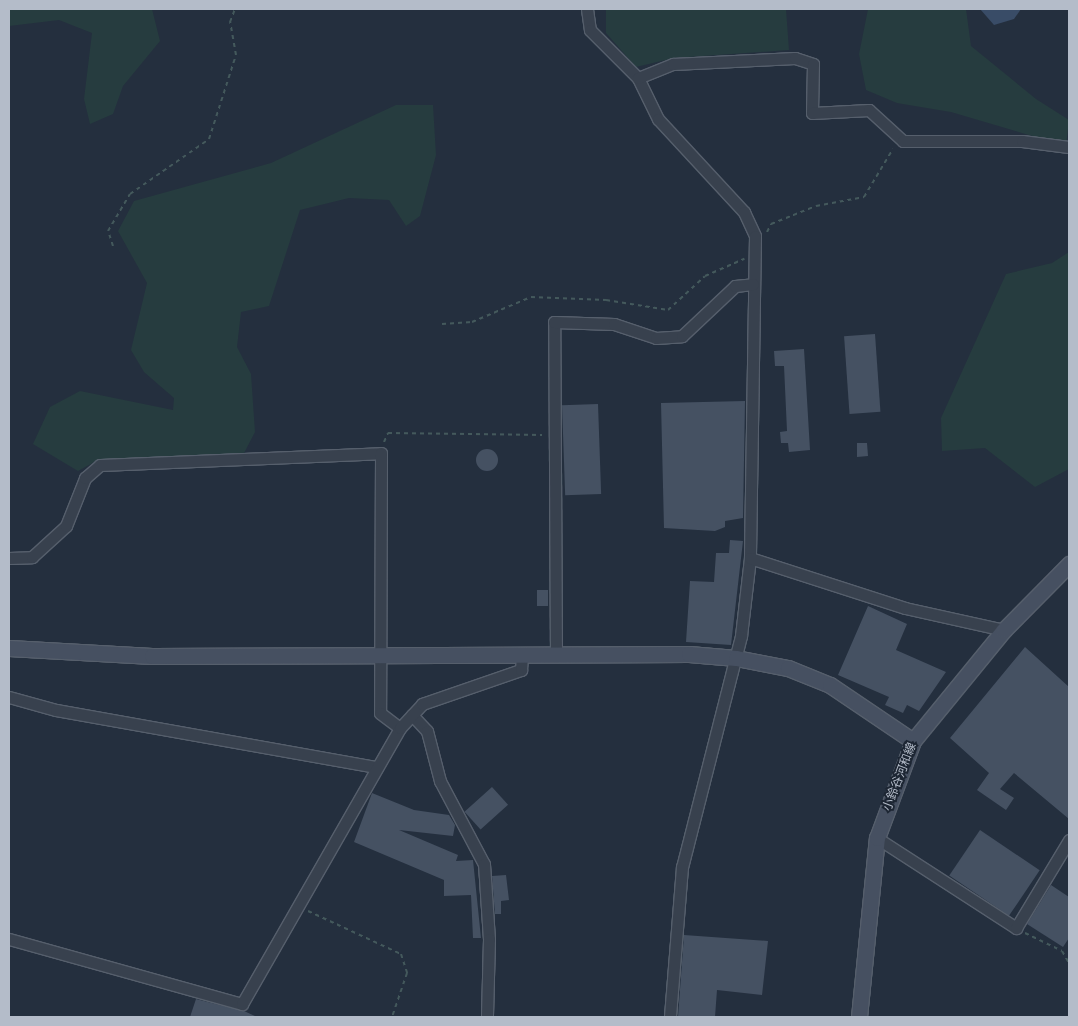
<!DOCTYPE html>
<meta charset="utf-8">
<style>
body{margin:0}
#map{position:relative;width:1078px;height:1026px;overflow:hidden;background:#242f3e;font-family:"Varela Round","Noto Sans JP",sans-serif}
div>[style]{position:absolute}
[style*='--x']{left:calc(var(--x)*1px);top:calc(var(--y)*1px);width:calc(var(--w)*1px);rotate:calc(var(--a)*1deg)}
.green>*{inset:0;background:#263c3f}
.water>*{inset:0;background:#394c67}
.building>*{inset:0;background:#455162;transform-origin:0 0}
.round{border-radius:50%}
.path>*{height:2px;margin-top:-1px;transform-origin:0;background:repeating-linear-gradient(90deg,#44595c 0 4px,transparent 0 8px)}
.roads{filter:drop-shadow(1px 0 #565f6c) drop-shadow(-1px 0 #565f6c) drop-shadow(0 1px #565f6c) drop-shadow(0 -1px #565f6c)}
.street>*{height:11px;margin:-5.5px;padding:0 5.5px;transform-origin:5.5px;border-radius:5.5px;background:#38414e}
.secondary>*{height:15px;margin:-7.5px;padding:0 7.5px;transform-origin:7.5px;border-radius:7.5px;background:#465061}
span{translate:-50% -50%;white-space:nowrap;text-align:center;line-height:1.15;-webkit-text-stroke:4px #1d2633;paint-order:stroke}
.street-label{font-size:12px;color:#b4bcc9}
.frame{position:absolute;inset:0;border:10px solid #b4bcc9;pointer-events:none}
</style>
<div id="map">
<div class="green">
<div style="clip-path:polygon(9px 9px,152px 9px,160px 41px,123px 86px,113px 114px,90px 124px,84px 99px,92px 33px,59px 20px,9px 26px)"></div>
<div style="clip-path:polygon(606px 9px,786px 9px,789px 50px,674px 58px,636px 67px,606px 33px)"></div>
<div style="clip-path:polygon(868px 9px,966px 9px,971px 46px,1036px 99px,1069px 120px,1066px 146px,951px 112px,897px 103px,866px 90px,859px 54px)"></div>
<div style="clip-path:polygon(396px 105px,433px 105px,436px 155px,420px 216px,406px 226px,389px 200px,349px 198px,300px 210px,269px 306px,241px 312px,237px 347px,251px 374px,255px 432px,242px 457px,98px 460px,78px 471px,33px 444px,50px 407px,80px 391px,173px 410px,174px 398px,144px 372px,131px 350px,147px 283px,118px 231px,134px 201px,271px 163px)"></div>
<div style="clip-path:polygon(1069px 252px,1069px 469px,1035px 487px,985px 448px,942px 451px,941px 418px,1006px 274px,1052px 263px)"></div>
</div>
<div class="water">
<div style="clip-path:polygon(980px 9px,1021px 9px,1014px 19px,994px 25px)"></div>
</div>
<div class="building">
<div style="left:875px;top:334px;width:78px;height:31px;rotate:86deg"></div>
<div style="clip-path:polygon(804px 349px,810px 450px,789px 452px,788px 443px,781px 443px,780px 432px,787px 431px,784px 366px,775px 366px,774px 351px)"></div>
<div style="clip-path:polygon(745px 401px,743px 518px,725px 521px,725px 527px,715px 531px,664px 528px,661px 403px)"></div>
<div style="left:598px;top:404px;width:90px;height:36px;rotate:88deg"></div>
<div style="clip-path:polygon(857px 443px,867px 443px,868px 456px,857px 457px)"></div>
<div class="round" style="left:476px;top:449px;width:22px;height:22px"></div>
<div style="clip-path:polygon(730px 540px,743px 541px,731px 645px,686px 642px,690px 581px,714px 582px,716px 553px,729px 553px)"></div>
<div style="left:548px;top:590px;width:16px;height:11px;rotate:90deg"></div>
<div style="clip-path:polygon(868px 606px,907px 624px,896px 650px,946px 672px,919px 711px,907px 705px,903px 713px,885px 705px,889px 697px,838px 675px)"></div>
<div style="clip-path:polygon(1025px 647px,1069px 687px,1069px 819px,1014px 773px,1000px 789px,1014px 798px,1006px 810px,977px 790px,989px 773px,950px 738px)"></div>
<div style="left:492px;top:787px;width:24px;height:37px;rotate:48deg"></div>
<div style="clip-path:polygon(372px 793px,414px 810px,449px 815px,455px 825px,453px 836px,399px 830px,458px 855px,456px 861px,473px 860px,481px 938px,473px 938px,471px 895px,444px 896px,444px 880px,354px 842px)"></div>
<div style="left:980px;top:830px;width:72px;height:55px;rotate:34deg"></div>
<div style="clip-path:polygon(506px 875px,509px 900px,501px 901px,501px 914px,495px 914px,492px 876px)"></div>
<div style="clip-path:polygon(1051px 885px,1069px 897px,1069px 938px,1063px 947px,1027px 924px)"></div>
<div style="clip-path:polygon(684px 935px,768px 941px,762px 995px,717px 990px,715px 1017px,678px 1017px)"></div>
<div style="clip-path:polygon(196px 999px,244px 1011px,257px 1017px,190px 1017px)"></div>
</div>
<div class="path">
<div style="--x:767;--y:232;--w:9;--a:-63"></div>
<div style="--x:771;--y:224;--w:48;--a:-21.8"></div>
<div style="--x:816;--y:206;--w:49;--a:-10.6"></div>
<div style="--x:864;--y:197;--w:56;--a:-58.9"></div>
<div style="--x:113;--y:246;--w:16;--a:-108"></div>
<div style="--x:108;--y:231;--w:43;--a:-59.3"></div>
<div style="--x:130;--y:194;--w:96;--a:-34.8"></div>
<div style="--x:209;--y:139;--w:88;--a:-72.2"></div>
<div style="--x:236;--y:55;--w:34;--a:-100"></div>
<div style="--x:230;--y:22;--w:14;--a:-69"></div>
<div style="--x:442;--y:324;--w:30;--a:-4"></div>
<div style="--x:472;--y:322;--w:64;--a:-23"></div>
<div style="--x:531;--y:297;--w:75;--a:2.3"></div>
<div style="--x:606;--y:300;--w:63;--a:9.2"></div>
<div style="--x:668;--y:310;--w:50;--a:-42.6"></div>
<div style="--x:705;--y:276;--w:43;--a:-23.6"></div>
<div style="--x:384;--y:442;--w:10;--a:-66"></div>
<div style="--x:388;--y:433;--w:154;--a:0.7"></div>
<div style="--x:308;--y:911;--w:102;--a:24.8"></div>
<div style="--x:401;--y:954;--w:20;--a:72"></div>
<div style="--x:407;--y:973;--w:46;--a:108.8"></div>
<div style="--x:1025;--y:933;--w:41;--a:25.9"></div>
<div style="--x:1062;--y:951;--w:14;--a:60"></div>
</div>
<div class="roads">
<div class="street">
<div style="--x:587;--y:9;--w:21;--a:82"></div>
<div style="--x:590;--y:30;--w:68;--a:45"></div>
<div style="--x:638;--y:78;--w:46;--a:64"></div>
<div style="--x:658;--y:119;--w:127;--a:47.2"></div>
<div style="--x:744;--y:212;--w:26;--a:65"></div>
<div style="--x:755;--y:236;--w:322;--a:90.9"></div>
<div style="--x:750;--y:558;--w:79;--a:96.6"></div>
<div style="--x:741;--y:636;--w:238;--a:104.3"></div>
<div style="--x:682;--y:867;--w:150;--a:94.6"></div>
<div style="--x:638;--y:78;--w:38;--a:-22"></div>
<div style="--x:673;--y:64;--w:122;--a:-2.8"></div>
<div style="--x:795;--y:58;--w:19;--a:18"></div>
<div style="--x:813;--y:64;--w:49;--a:91.2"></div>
<div style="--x:812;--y:113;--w:57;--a:-3"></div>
<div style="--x:869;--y:110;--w:46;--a:42.4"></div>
<div style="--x:903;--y:141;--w:119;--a:0"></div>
<div style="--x:1022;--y:141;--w:47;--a:7.3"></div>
<div style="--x:9;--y:558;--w:23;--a:-2"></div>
<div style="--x:32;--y:557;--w:46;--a:-42.4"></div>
<div style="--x:66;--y:526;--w:52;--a:-68.4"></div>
<div style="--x:85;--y:478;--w:20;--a:-41"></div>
<div style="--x:100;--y:465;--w:281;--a:-2.4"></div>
<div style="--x:381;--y:453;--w:260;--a:90.2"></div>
<div style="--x:380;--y:713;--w:25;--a:37"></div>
<div style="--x:750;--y:558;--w:163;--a:17.9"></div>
<div style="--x:905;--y:608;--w:101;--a:12.5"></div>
<div style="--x:556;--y:656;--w:334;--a:-90.3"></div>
<div style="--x:554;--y:322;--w:60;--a:1.9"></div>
<div style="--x:614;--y:324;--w:44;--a:18.4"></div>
<div style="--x:656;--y:338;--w:26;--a:-4"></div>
<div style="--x:682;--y:336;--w:73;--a:-43.3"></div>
<div style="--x:735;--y:286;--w:18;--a:-6"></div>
<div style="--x:9;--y:697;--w:49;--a:15.5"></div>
<div style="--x:56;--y:710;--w:324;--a:10.1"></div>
<div style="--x:412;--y:715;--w:22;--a:47"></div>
<div style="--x:427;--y:731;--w:52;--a:75.4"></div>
<div style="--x:440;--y:781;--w:94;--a:62.1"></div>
<div style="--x:484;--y:864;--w:75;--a:86.2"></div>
<div style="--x:489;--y:939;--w:78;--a:91.5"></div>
<div style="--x:877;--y:838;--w:166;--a:32.9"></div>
<div style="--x:1016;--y:928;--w:103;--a:-58.9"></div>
<div style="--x:9;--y:939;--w:242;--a:15.6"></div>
<div style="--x:242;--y:1004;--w:318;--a:-60.2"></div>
<div style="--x:400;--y:728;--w:33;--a:-47"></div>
<div style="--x:422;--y:704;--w:105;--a:-19"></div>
<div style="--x:521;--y:670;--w:14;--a:-86"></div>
</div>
<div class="secondary">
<div style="--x:9;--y:648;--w:143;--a:3.2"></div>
<div style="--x:152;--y:656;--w:537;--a:-0.21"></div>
<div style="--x:689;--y:654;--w:47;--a:4.9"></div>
<div style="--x:736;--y:658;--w:53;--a:10.9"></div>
<div style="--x:788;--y:668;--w:45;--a:22"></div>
<div style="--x:830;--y:685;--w:100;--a:34"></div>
<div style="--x:859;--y:1017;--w:180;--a:-84.3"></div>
<div style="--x:877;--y:838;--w:103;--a:-69.6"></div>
<div style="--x:913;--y:741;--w:144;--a:-50.7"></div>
<div style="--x:1004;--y:630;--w:93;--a:-45.4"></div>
</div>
</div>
<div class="street-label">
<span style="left:900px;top:777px;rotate:-69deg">小鈴谷河和線</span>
</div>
<div class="frame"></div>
</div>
